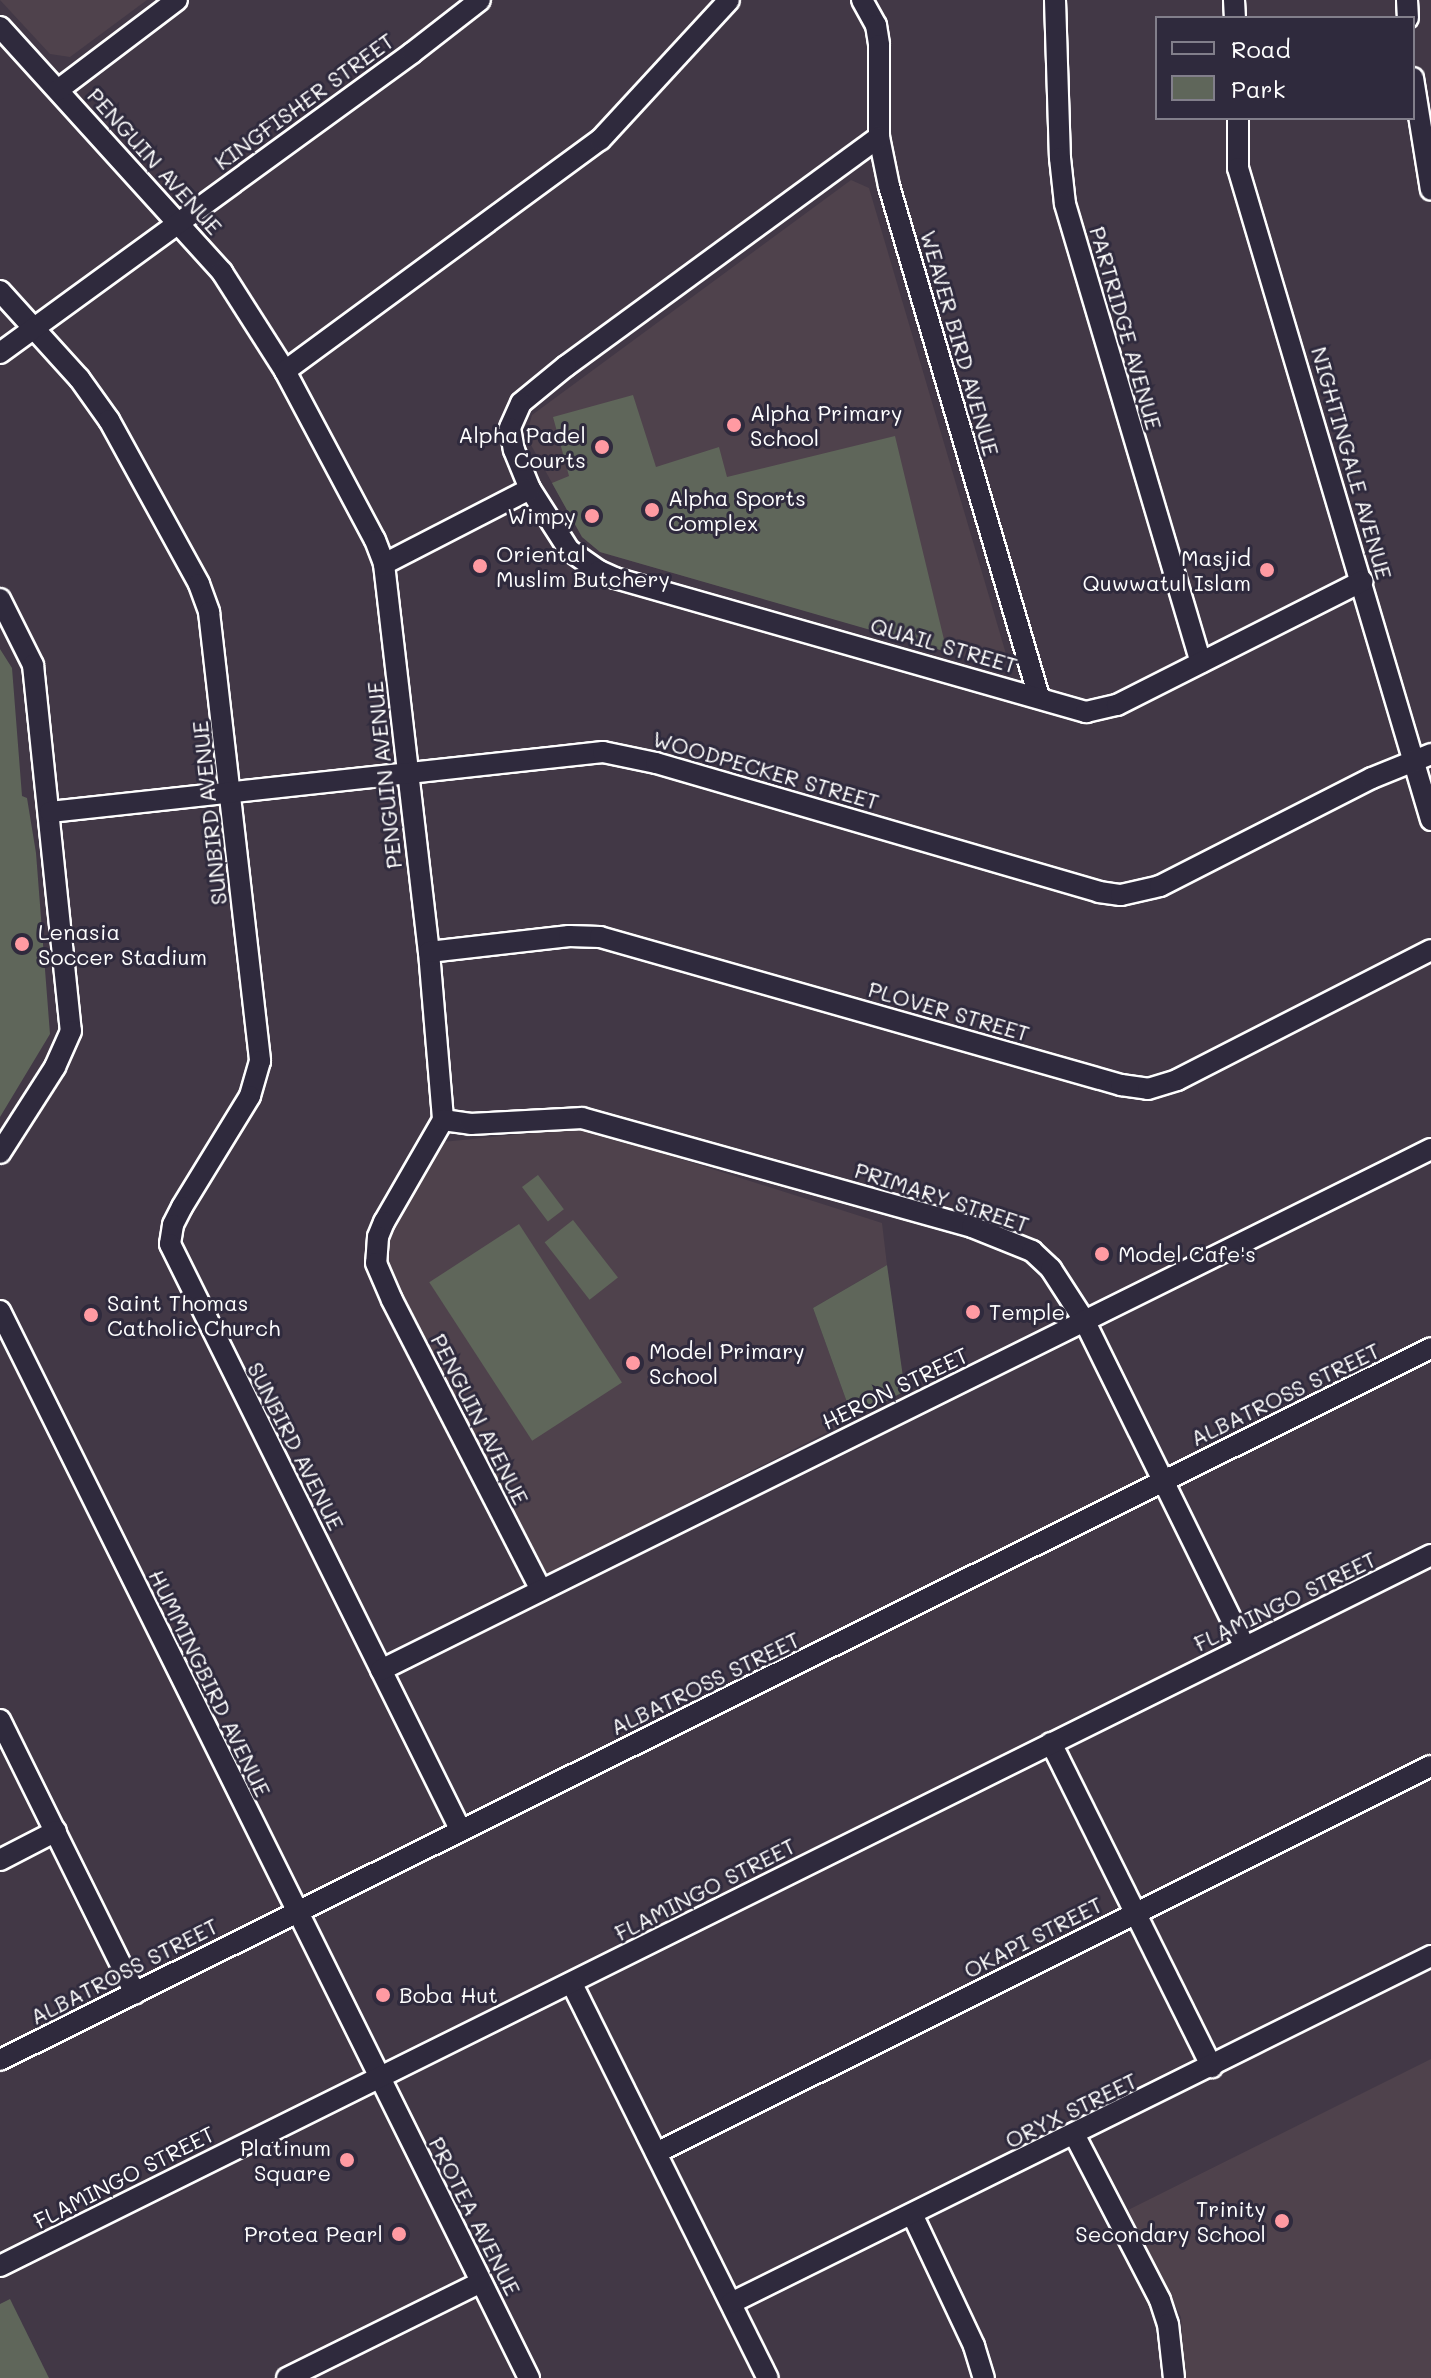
<!DOCTYPE html>
<style>
body{margin:0}
#map{position:relative;width:1431px;height:2378px;overflow:hidden;background:#423846;font-family:Mali,sans-serif}
div>[style]{position:absolute}
[style*='--x']{left:calc(var(--x)*1px);top:calc(var(--y)*1px);width:calc(var(--w)*1px);rotate:calc(var(--a)*1deg)}
.built>*{inset:0;background:#4f424c}
.green>*{inset:0;background:#5f665a;transform-origin:0 0}
.roads{filter:drop-shadow(2px 0 #fff) drop-shadow(-2px 0 #fff) drop-shadow(0 2px #fff) drop-shadow(0 -2px #fff)}
.minor>*{height:20px;margin:-10px;padding:0 10px;transform-origin:10px;border-radius:10px;background:#2f2a3d}
.dots>*{width:22px;height:22px;translate:-50% -50%;box-sizing:border-box;border:4px solid #2f2a3d;border-radius:50%}
span{translate:-50% -50%;white-space:nowrap;text-align:center;line-height:1.15;-webkit-text-stroke:6px #2f2a3d;paint-order:stroke}
.street-label{font-size:22px;color:#fff}
.poi-label{font-size:22px;color:#fff}
.left{translate:0 -50%;text-align:left}
.right{translate:-100% -50%;text-align:right}
.legend{position:absolute;left:1155px;top:16px;width:260px;height:104px;box-sizing:border-box;background:#2f2a3d;border:2px solid #827f8b;margin:0;padding:10px 14px;list-style:none;font-size:24px;color:#fff}
.legend li{display:flex;align-items:center;gap:16px;height:40px}
.legend b{width:40px;border:2px solid #827f8b}
</style>
<div id="map">
<div class="built">
<div style="clip-path:polygon(0 0,147px 0,70px 57px,50px 54px)"></div>
<div style="clip-path:polygon(851px 180px,869px 188px,1006px 654px,991px 664px,600px 552px,582px 537px,526px 436px,532px 415px)"></div>
<div style="clip-path:polygon(583px 1128px,882px 1223px,887px 1265px,813px 1308px,853px 1419px,541px 1578px,379px 1258px,442px 1142px)"></div>
<div style="clip-path:polygon(1431px 2059px,1431px 2378px,1185px 2378px,1181px 2317px,1128px 2210px)"></div>
</div>
<div class="green">
<div style="clip-path:polygon(633px 395px,656px 467px,719px 447px,727px 477px,895px 436px,947px 652px,600px 552px,582px 537px,552px 483px,569px 476px,553px 417px)"></div>
<div style="clip-path:polygon(0 649px,12px 668px,22px 796px,27px 798px,36px 853px,50px 1034px,0 1117px)"></div>
<div style="left:538px;top:1175px;width:43px;height:20px;rotate:53deg"></div>
<div style="left:573px;top:1220px;width:73px;height:36px;rotate:52deg"></div>
<div style="left:519px;top:1224px;width:189px;height:107px;rotate:57deg"></div>
<div style="clip-path:polygon(887px 1265px,905px 1391px,853px 1419px,813px 1308px)"></div>
<div style="clip-path:polygon(10px 2299px,49px 2378px,0 2378px,0 2304px)"></div>
</div>
<div class="roads">
<div class="minor">
<div style="--x:862;--y:0;--w:29;--a:61"></div>
<div style="--x:876;--y:25;--w:20;--a:81"></div>
<div style="--x:879;--y:45;--w:92;--a:90"></div>
<div style="--x:879;--y:137;--w:50;--a:78.5"></div>
<div style="--x:889;--y:186;--w:533;--a:73.64"></div>
<div style="--x:1055;--y:0;--w:158;--a:88.2"></div>
<div style="--x:1060;--y:158;--w:46;--a:83.8"></div>
<div style="--x:1065;--y:204;--w:478;--a:73.5"></div>
<div style="--x:1234;--y:0;--w:18;--a:87"></div>
<div style="--x:1407;--y:0;--w:18;--a:87"></div>
<div style="--x:0;--y:27;--w:331;--a:47.8"></div>
<div style="--x:222;--y:272;--w:117;--a:57.5"></div>
<div style="--x:285;--y:371;--w:191;--a:62"></div>
<div style="--x:375;--y:540;--w:26;--a:69"></div>
<div style="--x:384;--y:564;--w:391;--a:83.4"></div>
<div style="--x:429;--y:952;--w:169;--a:85.2"></div>
<div style="--x:443;--y:1120;--w:118;--a:120"></div>
<div style="--x:384;--y:1222;--w:16;--a:112"></div>
<div style="--x:378;--y:1237;--w:26;--a:94"></div>
<div style="--x:376;--y:1263;--w:40;--a:66.6"></div>
<div style="--x:392;--y:1300;--w:326;--a:62.8"></div>
<div style="--x:1413;--y:78;--w:113;--a:80.9"></div>
<div style="--x:58;--y:90;--w:149;--a:-37.1"></div>
<div style="--x:1238;--y:118;--w:50;--a:90"></div>
<div style="--x:1238;--y:168;--w:680;--a:73.51"></div>
<div style="--x:879;--y:137;--w:388;--a:143.8"></div>
<div style="--x:566;--y:366;--w:58;--a:140.6"></div>
<div style="--x:521;--y:403;--w:27;--a:114"></div>
<div style="--x:510;--y:428;--w:22;--a:80"></div>
<div style="--x:514;--y:450;--w:42;--a:67.7"></div>
<div style="--x:530;--y:489;--w:72;--a:57.4"></div>
<div style="--x:569;--y:550;--w:37;--a:35"></div>
<div style="--x:599;--y:571;--w:17;--a:24"></div>
<div style="--x:615;--y:578;--w:490;--a:15.9"></div>
<div style="--x:1086;--y:712;--w:32;--a:-13"></div>
<div style="--x:1117;--y:705;--w:275;--a:-26.8"></div>
<div style="--x:0;--y:291;--w:118;--a:47.8"></div>
<div style="--x:79;--y:378;--w:52;--a:54.5"></div>
<div style="--x:109;--y:420;--w:187;--a:61.2"></div>
<div style="--x:199;--y:584;--w:30;--a:70"></div>
<div style="--x:209;--y:612;--w:452;--a:83.5"></div>
<div style="--x:260;--y:1061;--w:36;--a:106"></div>
<div style="--x:250;--y:1096;--w:130;--a:121.5"></div>
<div style="--x:182;--y:1207;--w:20;--a:117"></div>
<div style="--x:173;--y:1225;--w:19;--a:99"></div>
<div style="--x:170;--y:1244;--w:655;--a:63.63"></div>
<div style="--x:0;--y:353;--w:510;--a:-36.06"></div>
<div style="--x:412;--y:53;--w:86;--a:-37.9"></div>
<div style="--x:285;--y:371;--w:391;--a:-36.3"></div>
<div style="--x:600;--y:140;--w:190;--a:-47.3"></div>
<div style="--x:384;--y:564;--w:164;--a:-27.2"></div>
<div style="--x:0;--y:599;--w:74;--a:63.4"></div>
<div style="--x:33;--y:665;--w:368;--a:84.1"></div>
<div style="--x:71;--y:1031;--w:39;--a:114"></div>
<div style="--x:55;--y:1067;--w:102;--a:122.6"></div>
<div style="--x:50;--y:812;--w:556;--a:-6.19"></div>
<div style="--x:603;--y:752;--w:54;--a:11.7"></div>
<div style="--x:656;--y:763;--w:461;--a:16.2"></div>
<div style="--x:1099;--y:892;--w:22;--a:8"></div>
<div style="--x:1121;--y:895;--w:40;--a:-13"></div>
<div style="--x:1160;--y:886;--w:238;--a:-27"></div>
<div style="--x:1372;--y:778;--w:64;--a:-22.1"></div>
<div style="--x:429;--y:952;--w:141;--a:-6.5"></div>
<div style="--x:569;--y:936;--w:31;--a:2"></div>
<div style="--x:600;--y:937;--w:542;--a:15.86"></div>
<div style="--x:1121;--y:1085;--w:27;--a:8"></div>
<div style="--x:1148;--y:1089;--w:30;--a:-17"></div>
<div style="--x:1177;--y:1080;--w:285;--a:-27.1"></div>
<div style="--x:443;--y:1120;--w:28;--a:8"></div>
<div style="--x:471;--y:1124;--w:111;--a:-3.1"></div>
<div style="--x:582;--y:1118;--w:405;--a:15.6"></div>
<div style="--x:972;--y:1227;--w:65;--a:21.8"></div>
<div style="--x:1032;--y:1251;--w:26;--a:43"></div>
<div style="--x:1051;--y:1269;--w:61;--a:57.1"></div>
<div style="--x:1084;--y:1320;--w:364;--a:63.8"></div>
<div style="--x:0;--y:1311;--w:1191;--a:63.63"></div>
<div style="--x:381;--y:1670;--w:1172;--a:-26.39"></div>
<div style="--x:0;--y:1720;--w:305;--a:63.7"></div>
<div style="--x:1051;--y:1743;--w:362;--a:63.6"></div>
<div style="--x:0;--y:1860;--w:63;--a:-27.4"></div>
<div style="--x:572;--y:1984;--w:440;--a:63.6"></div>
<div style="--x:0;--y:2060;--w:1598;--a:-26.45"></div>
<div style="--x:1074;--y:2134;--w:187;--a:62.6"></div>
<div style="--x:1160;--y:2300;--w:25;--a:72"></div>
<div style="--x:1168;--y:2324;--w:54;--a:83.7"></div>
<div style="--x:656;--y:2153;--w:866;--a:-26.54"></div>
<div style="--x:912;--y:2214;--w:146;--a:64.8"></div>
<div style="--x:974;--y:2346;--w:34;--a:73"></div>
<div style="--x:0;--y:2266;--w:1598;--a:-26.42"></div>
<div style="--x:731;--y:2303;--w:781;--a:-26.37"></div>
<div style="--x:287;--y:2378;--w:216;--a:-26.3"></div>
</div>
</div>
<div class="dots">
<div style="left:734px;top:425px;background:#ff9aa2"></div>
<div style="left:602px;top:447px;background:#ff9aa2"></div>
<div style="left:652px;top:510px;background:#ff9aa2"></div>
<div style="left:592px;top:516px;background:#ff9aa2"></div>
<div style="left:480px;top:566px;background:#ff9aa2"></div>
<div style="left:1267px;top:570px;background:#ff9aa2"></div>
<div style="left:22px;top:944px;background:#ff9aa2"></div>
<div style="left:1102px;top:1254px;background:#ff9aa2"></div>
<div style="left:973px;top:1312px;background:#ff9aa2"></div>
<div style="left:91px;top:1315px;background:#ff9aa2"></div>
<div style="left:633px;top:1363px;background:#ff9aa2"></div>
<div style="left:383px;top:1995px;background:#ff9aa2"></div>
<div style="left:347px;top:2160px;background:#ff9aa2"></div>
<div style="left:1282px;top:2221px;background:#ff9aa2"></div>
<div style="left:399px;top:2234px;background:#ff9aa2"></div>
</div>
<div class="street-label">
<span style="left:304px;top:101px;rotate:-36deg">KINGFISHER STREET</span>
<span style="left:155px;top:161px;rotate:48deg">PENGUIN AVENUE</span>
<span style="left:1126px;top:328px;rotate:74deg">PARTRIDGE AVENUE</span>
<span style="left:960px;top:343px;rotate:74deg">WEAVER BIRD AVENUE</span>
<span style="left:1352px;top:463px;rotate:74deg">NIGHTINGALE AVENUE</span>
<span style="left:944px;top:645px;rotate:16deg">QUAIL STREET</span>
<span style="left:766px;top:770px;rotate:16deg">WOODPECKER STREET</span>
<span style="left:384px;top:775px;rotate:-96deg">PENGUIN AVENUE</span>
<span style="left:209px;top:813px;rotate:-96deg">SUNBIRD AVENUE</span>
<span style="left:949px;top:1011px;rotate:16deg">PLOVER STREET</span>
<span style="left:942px;top:1197px;rotate:18deg">PRIMARY STREET</span>
<span style="left:895px;top:1388px;rotate:-26deg">HERON STREET</span>
<span style="left:1285px;top:1394px;rotate:-26deg">ALBATROSS STREET</span>
<span style="left:480px;top:1419px;rotate:63deg">PENGUIN AVENUE</span>
<span style="left:296px;top:1446px;rotate:63deg">SUNBIRD AVENUE</span>
<span style="left:1285px;top:1601px;rotate:-26deg">FLAMINGO STREET</span>
<span style="left:210px;top:1683px;rotate:64deg">HUMMINGBIRD AVENUE</span>
<span style="left:705px;top:1683px;rotate:-26deg">ALBATROSS STREET</span>
<span style="left:705px;top:1889px;rotate:-27deg">FLAMINGO STREET</span>
<span style="left:1033px;top:1937px;rotate:-27deg">OKAPI STREET</span>
<span style="left:124px;top:1971px;rotate:-27deg">ALBATROSS STREET</span>
<span style="left:1071px;top:2110px;rotate:-26deg">ORYX STREET</span>
<span style="left:124px;top:2177px;rotate:-27deg">FLAMINGO STREET</span>
<span style="left:475px;top:2216px;rotate:63deg">PROTEA AVENUE</span>
</div>
<div class="poi-label">
<span class="left" style="left:750px;top:425px">Alpha Primary<br>School</span>
<span class="right" style="left:586px;top:447px">Alpha Padel<br>Courts</span>
<span class="left" style="left:668px;top:510px">Alpha Sports<br>Complex</span>
<span class="right" style="left:576px;top:516px">Wimpy</span>
<span class="left" style="left:496px;top:566px">Oriental<br>Muslim Butchery</span>
<span class="right" style="left:1251px;top:570px">Masjid<br>Quwwatul Islam</span>
<span class="left" style="left:38px;top:944px">Lenasia<br>Soccer Stadium</span>
<span class="left" style="left:1118px;top:1254px">Model Cafe's</span>
<span class="left" style="left:107px;top:1315px">Saint Thomas<br>Catholic Church</span>
<span class="left" style="left:989px;top:1312px">Temple</span>
<span class="left" style="left:649px;top:1363px">Model Primary<br>School</span>
<span class="left" style="left:399px;top:1995px">Boba Hut</span>
<span class="right" style="left:331px;top:2160px">Platinum<br>Square</span>
<span class="right" style="left:1266px;top:2221px">Trinity<br>Secondary School</span>
<span class="right" style="left:383px;top:2234px">Protea Pearl</span>
</div>
<ul class="legend">
<li><b style="height:10px;background:#2f2a3d"></b>Road</li>
<li><b style="height:22px;background:#5f665a"></b>Park</li>
</ul>
</div>
